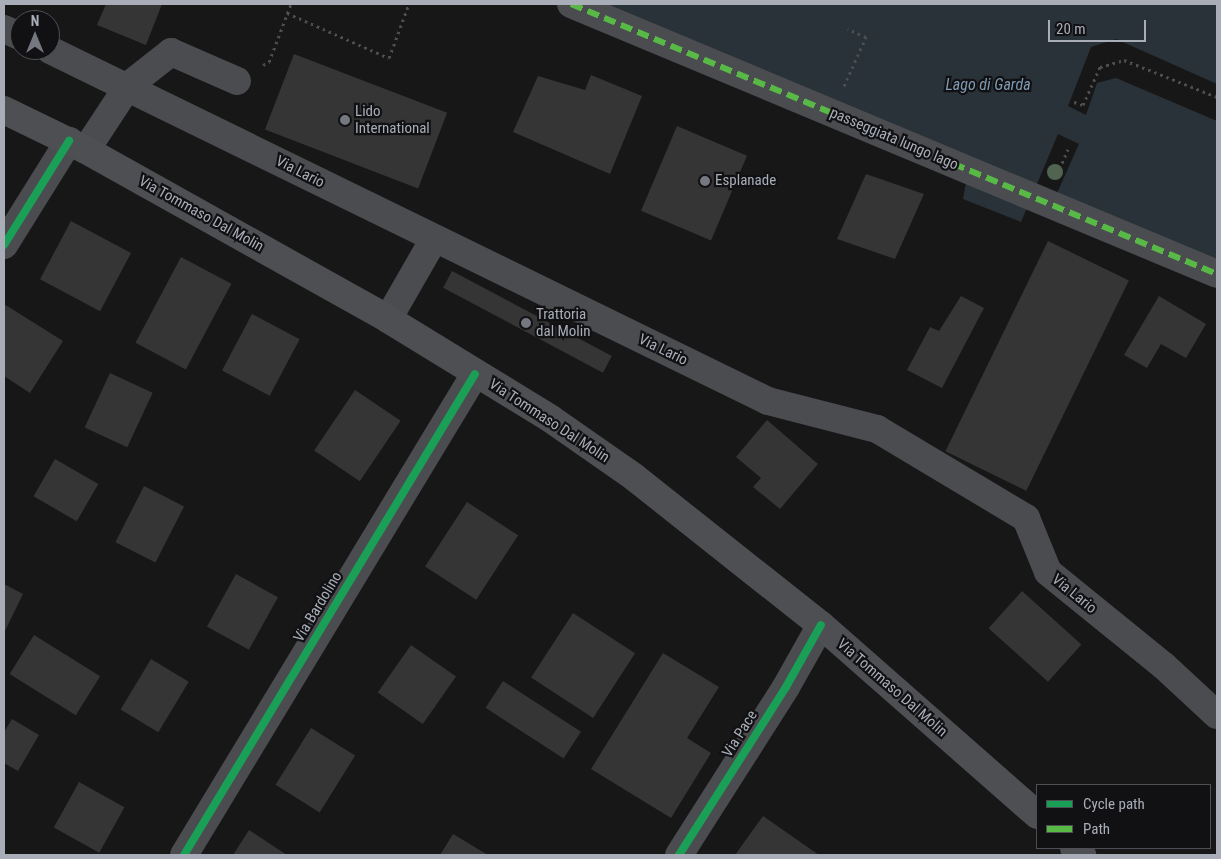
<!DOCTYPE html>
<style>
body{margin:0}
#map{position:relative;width:1221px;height:859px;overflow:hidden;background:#171717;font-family:"Roboto Condensed",sans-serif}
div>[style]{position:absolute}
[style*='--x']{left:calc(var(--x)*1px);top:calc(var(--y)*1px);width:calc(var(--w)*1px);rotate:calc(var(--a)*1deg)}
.water>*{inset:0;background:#2a3239}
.building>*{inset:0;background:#353536;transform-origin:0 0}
.path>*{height:3px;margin-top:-1.5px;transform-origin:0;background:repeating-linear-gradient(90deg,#4d4e52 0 2.5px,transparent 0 6.5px)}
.minor>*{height:28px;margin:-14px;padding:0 14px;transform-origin:14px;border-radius:14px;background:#4b4c50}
.major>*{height:28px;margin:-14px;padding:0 14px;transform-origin:14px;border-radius:14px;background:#4d4f52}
.quiet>*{height:6px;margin-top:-3px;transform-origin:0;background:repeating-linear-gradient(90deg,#58b947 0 12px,transparent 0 18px)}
.cycleway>*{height:8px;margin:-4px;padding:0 4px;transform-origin:4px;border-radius:4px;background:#1a9f57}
.trees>*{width:16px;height:16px;margin:-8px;border-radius:50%;background:#506451}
.dots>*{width:14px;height:14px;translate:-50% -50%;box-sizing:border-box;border:2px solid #111113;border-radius:50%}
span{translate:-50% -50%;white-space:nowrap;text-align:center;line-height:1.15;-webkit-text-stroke:4.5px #111113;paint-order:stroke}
.poi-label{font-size:15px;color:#a8adb8}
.left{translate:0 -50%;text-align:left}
.street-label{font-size:15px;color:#a8adb8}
.water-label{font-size:16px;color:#7f9bb3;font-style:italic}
.frame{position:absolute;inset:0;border:5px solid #a8adb8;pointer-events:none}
.legend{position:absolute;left:1036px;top:784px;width:175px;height:65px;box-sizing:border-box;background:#111113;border:1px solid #4d4f55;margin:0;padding:6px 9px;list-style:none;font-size:15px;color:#a8adb8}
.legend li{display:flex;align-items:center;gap:10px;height:25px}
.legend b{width:25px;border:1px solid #4d4f55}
.north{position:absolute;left:10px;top:10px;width:50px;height:50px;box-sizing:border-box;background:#111113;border:1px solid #4d4f55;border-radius:50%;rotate:0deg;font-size:14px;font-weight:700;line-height:20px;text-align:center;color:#a8adb8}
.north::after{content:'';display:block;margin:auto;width:18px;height:22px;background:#757880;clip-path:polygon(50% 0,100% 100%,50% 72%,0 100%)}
.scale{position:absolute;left:1048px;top:20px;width:98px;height:22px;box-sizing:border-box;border:2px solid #a8adb8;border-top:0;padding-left:6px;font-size:15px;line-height:18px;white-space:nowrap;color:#a8adb8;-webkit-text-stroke:4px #111113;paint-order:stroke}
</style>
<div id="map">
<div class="water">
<div style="clip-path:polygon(578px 4px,1217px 4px,1217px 84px,1116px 39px,1091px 47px,1068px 106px,1086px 115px,1097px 83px,1116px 78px,1217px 121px,1217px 270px,1053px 202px,1079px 144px,1058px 134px,1021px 222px,963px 199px,969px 166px)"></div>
</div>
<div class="building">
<div style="clip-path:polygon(106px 4px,162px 4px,146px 45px,97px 25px)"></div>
<div style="left:294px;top:54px;width:164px;height:81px;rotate:21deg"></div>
<div style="clip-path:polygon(591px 75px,642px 96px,610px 174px,513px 132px,538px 76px,585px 90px)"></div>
<div style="left:677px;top:126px;width:76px;height:92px;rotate:23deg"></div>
<div style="clip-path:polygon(866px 174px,924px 194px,895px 259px,837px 239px)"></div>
<div style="left:71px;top:221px;width:68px;height:66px;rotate:28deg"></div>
<div style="left:1048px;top:241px;width:90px;height:234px;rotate:26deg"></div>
<div style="left:181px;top:257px;width:57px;height:97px;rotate:28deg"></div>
<div style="left:452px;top:271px;width:181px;height:19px;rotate:28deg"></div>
<div style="clip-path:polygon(961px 296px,984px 308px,942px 388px,907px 370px,930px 327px,939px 331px)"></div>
<div style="clip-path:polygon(1159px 296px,1206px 324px,1186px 358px,1161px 344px,1147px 368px,1124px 355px)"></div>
<div style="clip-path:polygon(4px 304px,63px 341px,30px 393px,4px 376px)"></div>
<div style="left:252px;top:314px;width:54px;height:64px;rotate:28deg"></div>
<div style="left:110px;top:373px;width:47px;height:60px;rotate:25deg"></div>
<div style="left:355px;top:390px;width:55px;height:73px;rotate:34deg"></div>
<div style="clip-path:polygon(767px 420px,818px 464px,780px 509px,753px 487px,761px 478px,736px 457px)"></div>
<div style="left:55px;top:459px;width:50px;height:43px;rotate:30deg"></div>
<div style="left:144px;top:486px;width:45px;height:63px;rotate:27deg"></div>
<div style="left:467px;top:502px;width:61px;height:77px;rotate:33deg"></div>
<div style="left:236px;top:574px;width:48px;height:60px;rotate:29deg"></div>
<div style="clip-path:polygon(4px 584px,23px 594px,4px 633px)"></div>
<div style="left:1022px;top:591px;width:80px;height:50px;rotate:42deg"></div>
<div style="left:573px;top:613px;width:74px;height:77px;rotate:33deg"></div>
<div style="left:34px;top:635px;width:78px;height:46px;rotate:32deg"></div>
<div style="left:411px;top:645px;width:55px;height:58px;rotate:35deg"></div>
<div style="clip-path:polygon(663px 653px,719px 687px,687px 738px,711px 753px,671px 818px,591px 769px)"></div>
<div style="left:151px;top:659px;width:44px;height:59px;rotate:31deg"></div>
<div style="left:503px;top:681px;width:93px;height:32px;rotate:33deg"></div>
<div style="clip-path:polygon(12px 719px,39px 735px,18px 771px,4px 763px,4px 732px)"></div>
<div style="left:311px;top:728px;width:52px;height:67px;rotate:32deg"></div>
<div style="left:79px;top:782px;width:52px;height:52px;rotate:29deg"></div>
<div style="clip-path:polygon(763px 816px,819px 855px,735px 855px)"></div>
<div style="clip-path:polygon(249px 830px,287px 855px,233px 855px)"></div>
<div style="clip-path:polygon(453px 834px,488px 855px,440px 855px)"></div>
</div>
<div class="path">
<div style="--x:287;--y:13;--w:111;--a:23.8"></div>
<div style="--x:389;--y:58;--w:58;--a:-69.7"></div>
<div style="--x:263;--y:65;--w:7;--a:-27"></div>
<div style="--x:269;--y:62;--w:62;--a:-69.2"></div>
<div style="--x:844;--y:86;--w:54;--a:-65.8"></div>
<div style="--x:866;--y:37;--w:20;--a:-156"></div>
<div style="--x:1074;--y:102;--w:9;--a:18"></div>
<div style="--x:1083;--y:105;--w:42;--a:-65.9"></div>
<div style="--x:1100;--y:67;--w:25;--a:-16"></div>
<div style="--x:1124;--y:60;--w:100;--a:21.7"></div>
<div style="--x:1057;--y:175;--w:28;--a:-67"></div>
</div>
<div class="minor">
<div style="--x:571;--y:4;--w:700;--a:22.68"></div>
<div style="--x:4;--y:29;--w:17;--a:24"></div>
<div style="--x:50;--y:50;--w:799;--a:26.05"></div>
<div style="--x:768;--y:401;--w:113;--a:14.4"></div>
<div style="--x:877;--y:429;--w:174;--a:30.9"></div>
<div style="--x:1026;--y:518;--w:58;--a:67.8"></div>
<div style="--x:1048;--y:572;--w:149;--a:39"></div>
<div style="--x:1164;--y:666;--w:72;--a:42.8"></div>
<div style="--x:86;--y:150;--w:77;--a:-56.7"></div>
<div style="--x:128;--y:86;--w:55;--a:-38.3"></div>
<div style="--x:171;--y:52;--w:72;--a:23.7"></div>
<div style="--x:4;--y:245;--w:123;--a:-58"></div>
<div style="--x:388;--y:319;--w:92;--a:-60.1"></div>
<div style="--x:184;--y:855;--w:562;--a:-58.83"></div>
<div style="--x:679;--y:855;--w:199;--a:-57.5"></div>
<div style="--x:786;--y:687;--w:71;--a:-60.6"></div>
</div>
<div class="major">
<div style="--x:4;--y:110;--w:91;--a:26"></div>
<div style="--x:86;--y:150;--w:346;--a:29.2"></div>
<div style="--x:388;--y:319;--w:191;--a:31.5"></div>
<div style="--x:551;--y:419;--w:101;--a:34.9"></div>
<div style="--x:634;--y:477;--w:238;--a:38.4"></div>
<div style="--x:821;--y:625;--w:288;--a:41.3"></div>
<div style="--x:1074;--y:848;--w:11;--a:41"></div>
</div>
<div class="quiet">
<div style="--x:571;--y:4;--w:700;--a:22.68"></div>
</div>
<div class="cycleway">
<div style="--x:4;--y:245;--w:123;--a:-58"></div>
<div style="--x:184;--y:855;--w:562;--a:-58.83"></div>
<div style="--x:679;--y:855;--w:199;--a:-57.5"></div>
<div style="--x:786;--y:687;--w:71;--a:-60.6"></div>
</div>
<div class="trees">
<div style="left:1055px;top:172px"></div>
</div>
<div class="dots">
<div style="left:345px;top:120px;background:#757880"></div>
<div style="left:705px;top:181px;background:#757880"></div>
<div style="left:526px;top:323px;background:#757880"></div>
</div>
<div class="poi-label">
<span class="left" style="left:355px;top:120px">Lido<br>International</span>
<span class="left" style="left:715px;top:181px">Esplanade</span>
<span class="left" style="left:536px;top:323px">Trattoria<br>dal Molin</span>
</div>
<div class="street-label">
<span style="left:894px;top:139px;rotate:23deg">passeggiata lungo lago</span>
<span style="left:300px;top:172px;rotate:27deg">Via Lario</span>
<span style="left:201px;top:214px;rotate:29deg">Via Tommaso Dal Molin</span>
<span style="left:663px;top:350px;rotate:26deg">Via Lario</span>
<span style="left:549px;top:421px;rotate:33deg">Via Tommaso Dal Molin</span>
<span style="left:1074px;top:594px;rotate:39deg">Via Lario</span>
<span style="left:318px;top:607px;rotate:-59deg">Via Bardolino</span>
<span style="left:892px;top:688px;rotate:41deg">Via Tommaso Dal Molin</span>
<span style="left:740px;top:734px;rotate:-58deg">Via Pace</span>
</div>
<div class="water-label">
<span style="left:988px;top:85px">Lago di Garda</span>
</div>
<div class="frame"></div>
<ul class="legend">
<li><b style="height:6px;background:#1a9f57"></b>Cycle path</li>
<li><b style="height:6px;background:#58b947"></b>Path</li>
</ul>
<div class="north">N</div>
<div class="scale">20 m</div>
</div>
